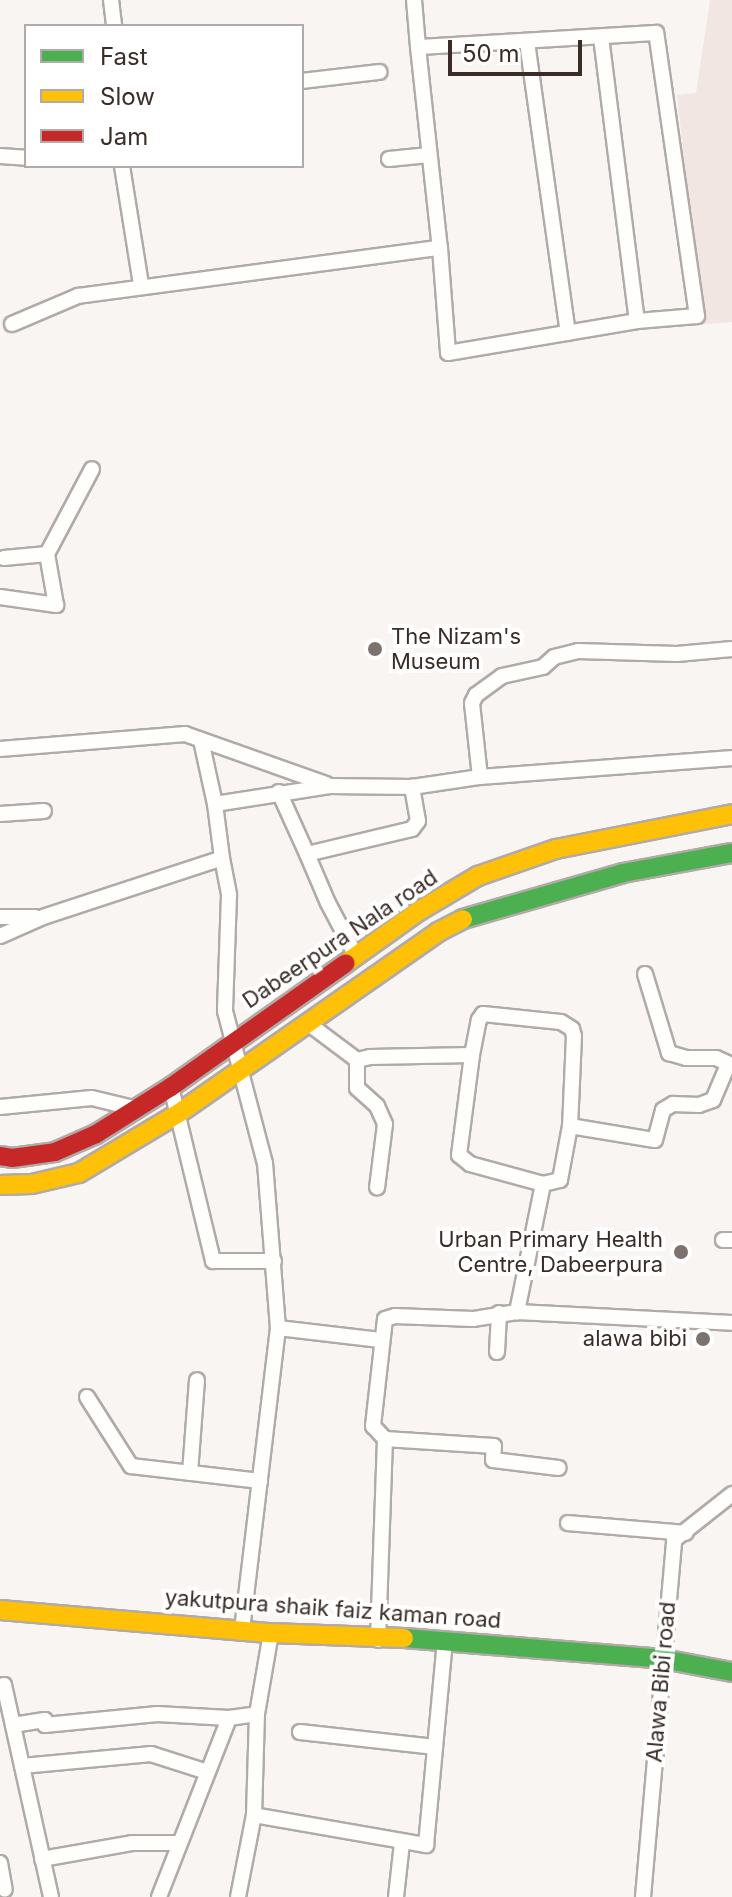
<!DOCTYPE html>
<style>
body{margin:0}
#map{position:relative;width:732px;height:1897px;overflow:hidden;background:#f8f5f3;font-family:Inter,sans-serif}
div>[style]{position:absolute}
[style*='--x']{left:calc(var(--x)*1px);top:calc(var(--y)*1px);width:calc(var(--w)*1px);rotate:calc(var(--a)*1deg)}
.built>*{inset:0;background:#f1e6e1}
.roads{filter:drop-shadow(2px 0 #b1aaa7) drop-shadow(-2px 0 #b1aaa7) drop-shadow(0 2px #b1aaa7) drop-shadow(0 -2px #b1aaa7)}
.street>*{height:14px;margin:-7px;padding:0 7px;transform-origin:7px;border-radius:7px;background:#fefefd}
.fast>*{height:18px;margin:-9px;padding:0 9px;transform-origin:9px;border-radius:9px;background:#4caf50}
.slow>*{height:18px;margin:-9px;padding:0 9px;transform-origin:9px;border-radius:9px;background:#ffc107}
.jam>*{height:18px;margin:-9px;padding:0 9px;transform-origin:9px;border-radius:9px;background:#c62828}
.dots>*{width:22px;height:22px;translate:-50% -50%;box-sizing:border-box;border:4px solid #fff;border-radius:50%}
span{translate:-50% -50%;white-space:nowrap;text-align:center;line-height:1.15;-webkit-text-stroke:8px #fff;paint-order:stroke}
.poi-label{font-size:22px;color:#3a2d27}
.left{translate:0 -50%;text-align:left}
.right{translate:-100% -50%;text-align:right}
.street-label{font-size:22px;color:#3a2d27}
.legend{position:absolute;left:24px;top:24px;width:280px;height:144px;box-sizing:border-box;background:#fff;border:2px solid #b0aba9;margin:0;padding:10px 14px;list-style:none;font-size:24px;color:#3a2d27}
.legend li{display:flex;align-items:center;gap:16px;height:40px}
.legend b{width:40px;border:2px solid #b0aba9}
.scale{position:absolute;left:448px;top:40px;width:134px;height:36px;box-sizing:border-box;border:4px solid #3a2d27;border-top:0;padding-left:10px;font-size:24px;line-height:28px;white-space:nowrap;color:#3a2d27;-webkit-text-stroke:6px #fff;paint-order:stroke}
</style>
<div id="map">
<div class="built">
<div style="clip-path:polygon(710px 0,732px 0,732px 322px,702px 324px,677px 95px,696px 93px)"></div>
</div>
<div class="roads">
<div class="street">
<div style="--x:111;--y:0;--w:26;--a:83"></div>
<div style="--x:414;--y:0;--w:47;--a:85.1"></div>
<div style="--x:418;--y:47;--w:202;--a:83.8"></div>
<div style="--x:440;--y:248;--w:105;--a:85.6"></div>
<div style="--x:448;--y:353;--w:192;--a:-9.6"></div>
<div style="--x:637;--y:321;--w:60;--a:-4.8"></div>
<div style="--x:697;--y:316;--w:286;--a:-98.2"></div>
<div style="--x:656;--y:33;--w:238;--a:176.6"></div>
<div style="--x:601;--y:37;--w:286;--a:82.8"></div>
<div style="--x:527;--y:42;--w:294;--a:82"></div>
<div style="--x:302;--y:81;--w:78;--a:-6.7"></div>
<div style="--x:0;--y:156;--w:26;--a:4"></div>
<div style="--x:389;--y:159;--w:40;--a:-5.7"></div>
<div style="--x:122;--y:166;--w:121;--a:80.9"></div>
<div style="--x:12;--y:324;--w:72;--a:-23"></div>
<div style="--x:78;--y:296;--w:365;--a:-7.6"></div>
<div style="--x:4;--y:558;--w:43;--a:-5.3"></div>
<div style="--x:0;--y:597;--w:57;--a:8.1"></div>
<div style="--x:56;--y:605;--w:52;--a:-100"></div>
<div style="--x:47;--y:554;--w:96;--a:-62.1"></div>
<div style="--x:201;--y:740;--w:66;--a:77.7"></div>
<div style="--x:0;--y:749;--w:186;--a:-4.6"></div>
<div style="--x:185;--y:734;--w:150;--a:19.5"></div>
<div style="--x:480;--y:777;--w:74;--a:-96.2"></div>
<div style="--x:472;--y:703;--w:9;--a:-63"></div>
<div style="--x:476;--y:695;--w:32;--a:-36"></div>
<div style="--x:502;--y:676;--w:42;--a:-12.4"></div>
<div style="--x:543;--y:667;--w:15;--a:-42"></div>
<div style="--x:554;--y:657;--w:25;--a:-14"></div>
<div style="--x:578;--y:651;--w:99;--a:1.7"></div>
<div style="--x:677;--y:654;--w:55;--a:-5.2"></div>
<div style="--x:279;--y:792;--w:68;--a:65.7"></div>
<div style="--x:307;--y:854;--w:108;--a:-13.4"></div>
<div style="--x:412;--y:829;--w:10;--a:-53"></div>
<div style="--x:418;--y:821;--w:35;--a:-100"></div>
<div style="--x:0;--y:814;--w:44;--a:-3.9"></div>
<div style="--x:307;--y:854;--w:53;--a:66.8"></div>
<div style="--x:328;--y:903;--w:60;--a:62.2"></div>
<div style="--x:222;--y:858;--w:38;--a:79"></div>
<div style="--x:229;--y:895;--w:116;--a:92"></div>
<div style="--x:225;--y:1011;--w:157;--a:75.3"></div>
<div style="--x:265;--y:1163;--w:166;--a:85.5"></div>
<div style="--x:278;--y:1328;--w:302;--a:96.8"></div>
<div style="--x:0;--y:917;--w:35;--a:0"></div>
<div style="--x:0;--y:936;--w:47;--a:-23.8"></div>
<div style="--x:43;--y:917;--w:188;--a:-18.2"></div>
<div style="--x:222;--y:858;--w:54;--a:-97.4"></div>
<div style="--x:215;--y:804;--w:116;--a:-8.9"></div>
<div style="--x:330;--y:786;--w:82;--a:0.7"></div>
<div style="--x:412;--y:787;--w:69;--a:-8.4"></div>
<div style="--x:480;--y:777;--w:253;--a:-4.3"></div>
<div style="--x:645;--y:974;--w:83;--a:73.1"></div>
<div style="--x:669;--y:1053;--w:18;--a:16"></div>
<div style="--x:686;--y:1058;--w:30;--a:0"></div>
<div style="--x:716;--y:1058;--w:17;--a:24"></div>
<div style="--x:309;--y:1024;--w:60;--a:36.9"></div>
<div style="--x:357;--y:1060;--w:13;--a:-13"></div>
<div style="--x:370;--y:1057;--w:102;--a:-1.1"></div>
<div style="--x:472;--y:1055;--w:36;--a:-79"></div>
<div style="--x:479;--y:1020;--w:7;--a:-56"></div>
<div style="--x:483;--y:1014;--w:78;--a:5.9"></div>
<div style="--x:561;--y:1022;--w:13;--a:32"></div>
<div style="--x:572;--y:1029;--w:7;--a:74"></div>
<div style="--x:574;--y:1036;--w:90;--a:92.5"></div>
<div style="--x:570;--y:1126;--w:55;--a:100.5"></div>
<div style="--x:560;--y:1180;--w:17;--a:167"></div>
<div style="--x:543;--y:1184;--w:131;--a:101.5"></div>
<div style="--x:517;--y:1312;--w:45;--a:171"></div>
<div style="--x:473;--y:1319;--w:78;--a:-177.8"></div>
<div style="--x:395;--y:1316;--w:10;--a:163"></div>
<div style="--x:385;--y:1319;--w:108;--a:96.4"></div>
<div style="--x:373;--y:1426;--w:18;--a:47"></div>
<div style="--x:385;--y:1439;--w:201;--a:92"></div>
<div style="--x:472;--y:1055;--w:101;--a:97.4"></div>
<div style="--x:459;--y:1155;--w:14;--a:39"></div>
<div style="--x:470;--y:1164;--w:76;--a:15.3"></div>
<div style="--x:357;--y:1060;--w:28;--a:90"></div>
<div style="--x:357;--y:1088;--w:27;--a:42"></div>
<div style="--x:377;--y:1106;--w:20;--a:66"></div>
<div style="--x:385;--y:1124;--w:64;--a:97.1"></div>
<div style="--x:171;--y:1087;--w:179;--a:76.4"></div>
<div style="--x:213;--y:1261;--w:61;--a:0"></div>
<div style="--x:0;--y:1107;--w:92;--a:-5.6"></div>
<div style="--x:92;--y:1098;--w:46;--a:13.7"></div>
<div style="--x:570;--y:1126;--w:86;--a:9.4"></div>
<div style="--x:655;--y:1140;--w:31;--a:-75"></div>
<div style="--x:663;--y:1110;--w:12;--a:-31"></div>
<div style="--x:673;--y:1104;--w:26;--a:2"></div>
<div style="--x:699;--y:1105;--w:15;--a:-20"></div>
<div style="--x:713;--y:1100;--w:38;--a:-67"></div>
<div style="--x:723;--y:1240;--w:9;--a:0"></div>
<div style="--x:517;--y:1312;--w:215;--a:2.9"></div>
<div style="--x:278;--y:1328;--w:103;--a:6.7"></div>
<div style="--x:497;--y:1352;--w:39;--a:-87"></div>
<div style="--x:87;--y:1397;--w:82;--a:57.5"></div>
<div style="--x:131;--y:1466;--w:130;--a:6.6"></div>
<div style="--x:385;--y:1439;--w:109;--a:3.7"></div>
<div style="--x:494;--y:1446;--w:14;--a:94"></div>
<div style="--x:493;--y:1460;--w:66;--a:6.9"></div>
<div style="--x:190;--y:1473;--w:93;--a:-85.7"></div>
<div style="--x:568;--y:1523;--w:118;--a:4.8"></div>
<div style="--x:0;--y:1686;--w:4;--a:-14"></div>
<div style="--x:4;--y:1685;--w:217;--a:77.5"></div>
<div style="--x:13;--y:1725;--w:32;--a:-9"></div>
<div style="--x:45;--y:1720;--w:5;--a:90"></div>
<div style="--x:45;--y:1725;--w:113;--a:-5.6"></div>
<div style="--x:157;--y:1714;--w:72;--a:3.2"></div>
<div style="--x:300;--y:1732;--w:136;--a:6.3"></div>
<div style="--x:22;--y:1766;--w:130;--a:-5.3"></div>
<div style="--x:151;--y:1754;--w:59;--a:17.8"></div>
<div style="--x:254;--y:1815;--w:175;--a:9.9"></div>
<div style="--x:426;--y:1845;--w:206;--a:-84.7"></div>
<div style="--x:42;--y:1859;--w:91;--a:-10.1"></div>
<div style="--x:132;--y:1843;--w:47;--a:0"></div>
<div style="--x:0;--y:1863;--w:27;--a:80"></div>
<div style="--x:159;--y:1897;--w:192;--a:-68.6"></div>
<div style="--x:229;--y:1718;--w:28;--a:-8"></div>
<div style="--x:238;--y:1897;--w:84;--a:-79"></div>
<div style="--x:254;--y:1815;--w:101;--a:-88.3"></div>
<div style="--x:257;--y:1714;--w:82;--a:-80.2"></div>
<div style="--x:396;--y:1897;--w:54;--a:-83.7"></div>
<div style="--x:643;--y:1897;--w:358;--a:-85"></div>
<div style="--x:674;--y:1540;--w:74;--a:-38.4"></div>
</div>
<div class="fast">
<div style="--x:463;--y:919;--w:166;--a:-16"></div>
<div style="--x:623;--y:873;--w:111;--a:-10.4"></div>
<div style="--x:404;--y:1638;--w:260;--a:4.6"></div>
<div style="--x:663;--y:1659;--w:70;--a:10.7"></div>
</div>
<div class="slow">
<div style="--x:346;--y:963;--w:90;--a:-35.5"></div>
<div style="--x:419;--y:911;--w:69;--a:-30.7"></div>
<div style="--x:478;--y:876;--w:83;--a:-19.1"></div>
<div style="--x:556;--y:849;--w:179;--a:-11.2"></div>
<div style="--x:0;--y:1185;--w:32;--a:-2"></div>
<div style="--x:32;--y:1184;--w:48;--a:-13.2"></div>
<div style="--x:79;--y:1173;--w:117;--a:-31"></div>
<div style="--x:179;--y:1113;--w:316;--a:-34.9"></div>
<div style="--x:438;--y:932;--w:28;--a:-27"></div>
<div style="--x:0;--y:1610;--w:272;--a:4.9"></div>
<div style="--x:271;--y:1633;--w:133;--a:2.2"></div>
</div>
<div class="jam">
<div style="--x:0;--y:1156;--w:12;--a:9"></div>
<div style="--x:12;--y:1158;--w:43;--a:-7.9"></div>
<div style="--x:55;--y:1152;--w:45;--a:-23.7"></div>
<div style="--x:96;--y:1134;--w:89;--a:-32.1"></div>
<div style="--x:171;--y:1087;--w:214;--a:-35.3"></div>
</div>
</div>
<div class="dots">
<div style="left:375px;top:649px;background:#7c736e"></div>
<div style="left:681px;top:1252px;background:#7c736e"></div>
<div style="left:703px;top:1339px;background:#7c736e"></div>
</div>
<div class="poi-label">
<span class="left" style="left:391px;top:649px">The Nizam's<br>Museum</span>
<span class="right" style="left:663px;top:1252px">Urban Primary Health<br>Centre, Dabeerpura</span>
<span class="right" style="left:687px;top:1339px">alawa bibi</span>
</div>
<div class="street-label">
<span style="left:340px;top:939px;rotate:-34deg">Dabeerpura Nala road</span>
<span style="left:333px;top:1609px;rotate:4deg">yakutpura shaik faiz kaman road</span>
<span style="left:661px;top:1682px;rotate:-85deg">Alawa Bibi road</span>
</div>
<ul class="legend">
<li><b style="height:10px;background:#4caf50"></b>Fast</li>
<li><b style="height:10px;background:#ffc107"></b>Slow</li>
<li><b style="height:10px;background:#c62828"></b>Jam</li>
</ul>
<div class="scale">50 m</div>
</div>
